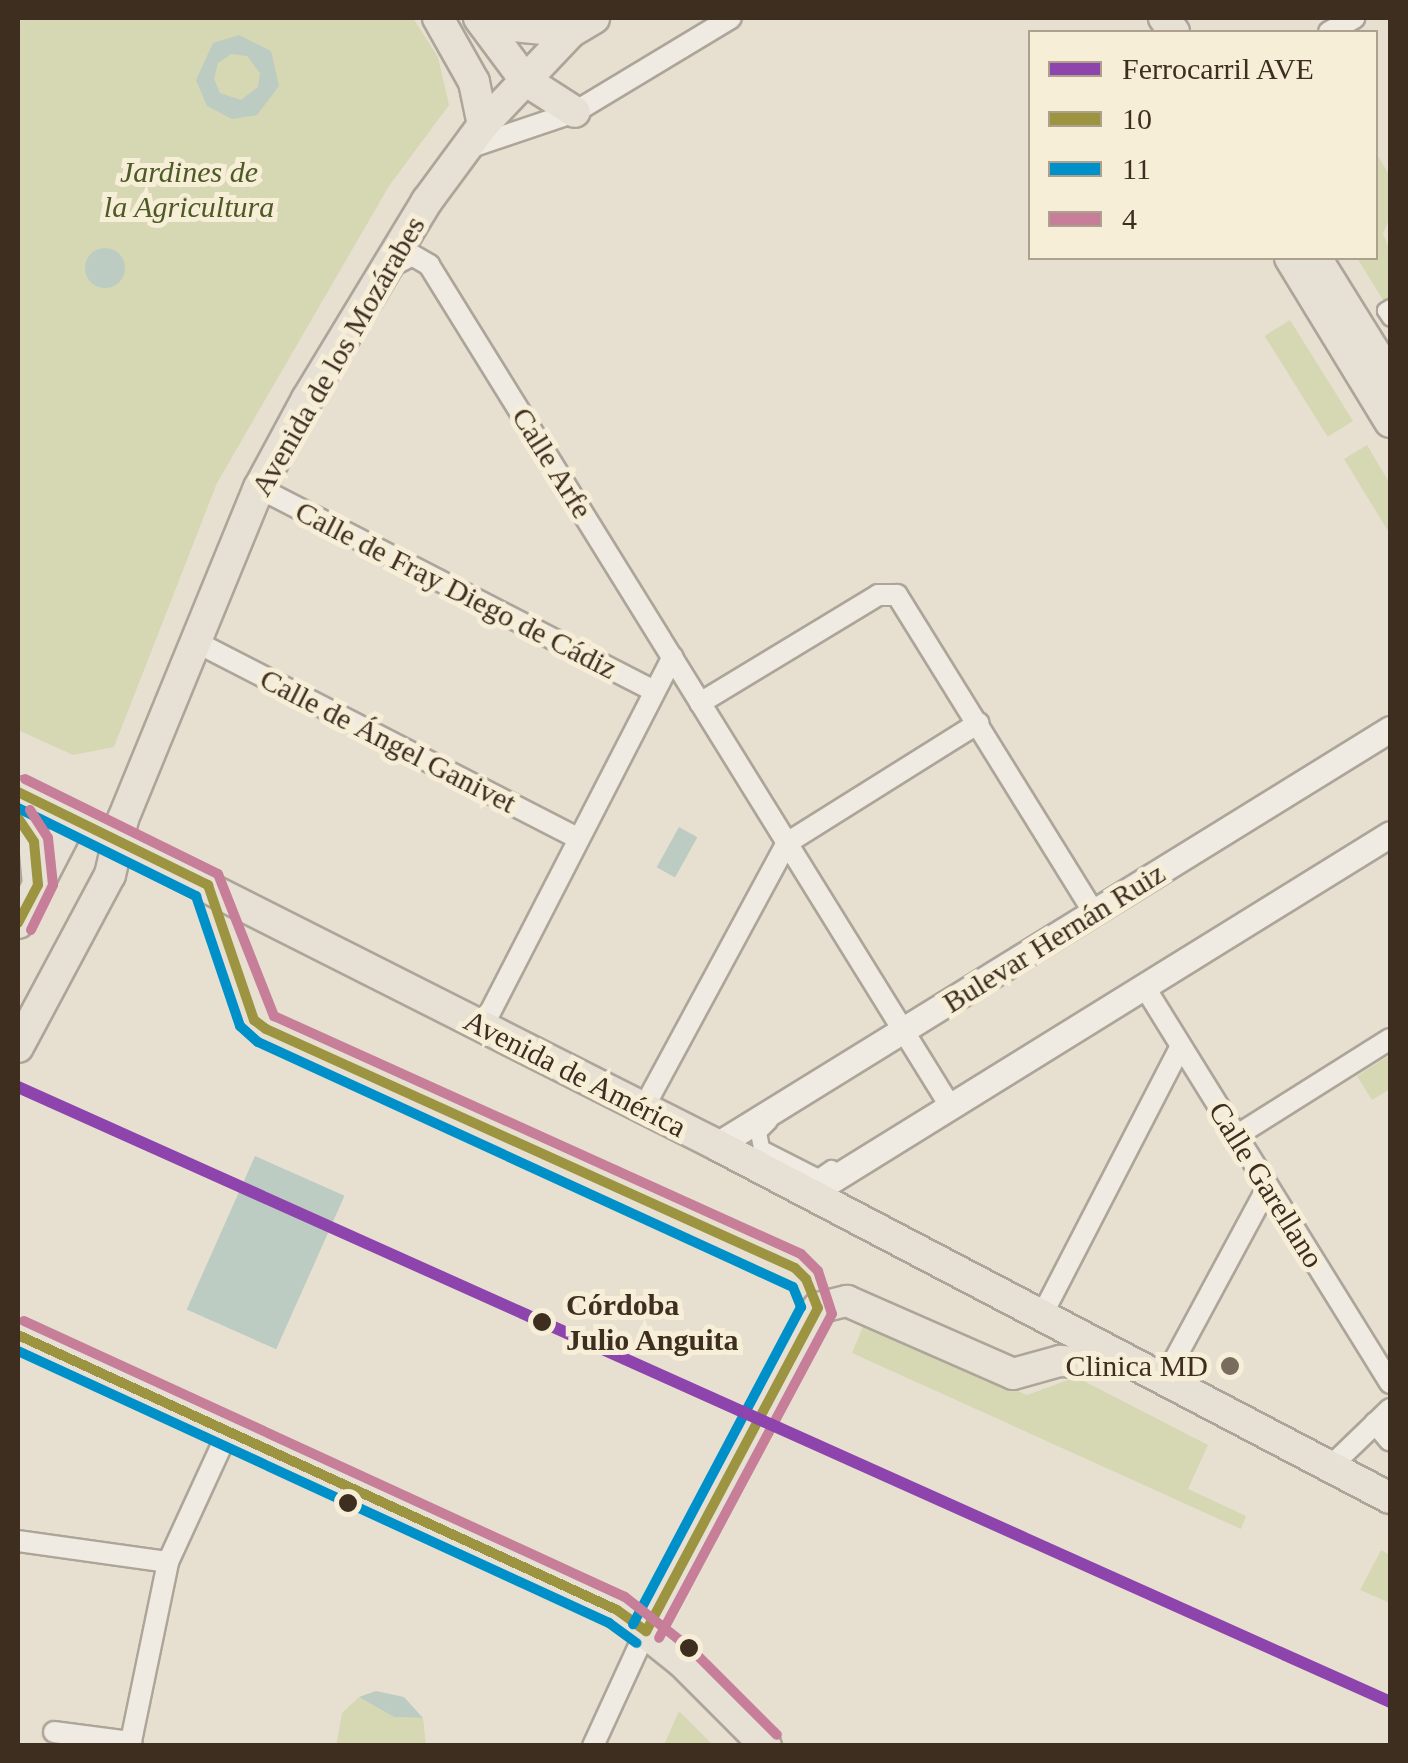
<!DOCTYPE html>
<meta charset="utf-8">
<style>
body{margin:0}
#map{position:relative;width:1408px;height:1763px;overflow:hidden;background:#e7e0d1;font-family:"Times New Roman",serif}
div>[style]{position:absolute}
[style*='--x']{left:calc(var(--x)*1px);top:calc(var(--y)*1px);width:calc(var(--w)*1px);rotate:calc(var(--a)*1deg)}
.green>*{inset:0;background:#d6d7b3;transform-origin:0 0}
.water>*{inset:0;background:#bcccc2;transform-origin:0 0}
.round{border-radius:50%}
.roads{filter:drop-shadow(2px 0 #ada599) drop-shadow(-2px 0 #ada599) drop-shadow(0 2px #ada599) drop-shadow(0 -2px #ada599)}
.pedestrian>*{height:15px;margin:-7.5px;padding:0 7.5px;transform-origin:7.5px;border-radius:7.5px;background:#efebe3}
.minor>*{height:20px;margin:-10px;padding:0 10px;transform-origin:10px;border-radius:10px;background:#efebe3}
.tertiary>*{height:25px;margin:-12.5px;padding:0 12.5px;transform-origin:12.5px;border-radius:12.5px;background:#efebe3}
.primary>*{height:30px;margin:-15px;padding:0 15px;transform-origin:15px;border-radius:15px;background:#e6e1d4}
.bus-1>*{height:10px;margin:-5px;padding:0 5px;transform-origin:5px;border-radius:5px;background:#9c9440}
.bus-2>*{height:10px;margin:-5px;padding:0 5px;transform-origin:5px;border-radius:5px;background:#0090c9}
.bus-3>*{height:10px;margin:-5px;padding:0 5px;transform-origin:5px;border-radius:5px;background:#c77e99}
.rail-1>*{height:12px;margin:-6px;padding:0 6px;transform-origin:6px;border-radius:6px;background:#8e44ad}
.dots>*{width:28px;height:28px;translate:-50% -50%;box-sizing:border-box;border:5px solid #f7eed8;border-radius:50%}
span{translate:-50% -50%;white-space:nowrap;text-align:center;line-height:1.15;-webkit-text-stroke:10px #f7eed8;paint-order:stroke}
.park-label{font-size:30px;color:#4d5a26;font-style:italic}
.street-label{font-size:30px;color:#3d2e20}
.stop-label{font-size:30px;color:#3d2e20;font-weight:700}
.left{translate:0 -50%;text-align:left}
.poi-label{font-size:30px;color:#3d2e20}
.right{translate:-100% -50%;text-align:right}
.frame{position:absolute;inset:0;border:20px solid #3d2e20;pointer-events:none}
.legend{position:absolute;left:1028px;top:30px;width:350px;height:230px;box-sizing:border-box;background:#f7eed8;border:2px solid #ada18e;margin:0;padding:12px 18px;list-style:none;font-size:30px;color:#3d2e20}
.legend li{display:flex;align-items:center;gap:20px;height:50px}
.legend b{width:50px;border:2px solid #ada18e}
</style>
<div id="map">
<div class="green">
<div style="clip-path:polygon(18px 18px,413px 18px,438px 57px,449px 105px,389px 186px,217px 483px,114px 747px,73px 755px,18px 730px)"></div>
<div style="clip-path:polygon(1376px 153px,1390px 176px,1390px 217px,1383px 234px,1390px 250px,1388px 308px,1357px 258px,1376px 258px)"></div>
<div style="left:1290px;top:320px;width:119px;height:30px;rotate:58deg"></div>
<div style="clip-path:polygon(1367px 445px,1390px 484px,1388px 531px,1344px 459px)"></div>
<div style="clip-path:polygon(1390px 1055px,1390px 1089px,1372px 1100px,1357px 1076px)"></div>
<div style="clip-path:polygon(864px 1324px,1027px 1395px,1076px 1377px,1208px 1445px,1188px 1489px,1246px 1516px,1241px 1529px,852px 1353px)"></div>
<div style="clip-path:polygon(1381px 1550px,1390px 1555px,1390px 1603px,1360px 1590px)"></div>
<div style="clip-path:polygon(359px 1697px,394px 1717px,423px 1718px,426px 1745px,336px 1746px,342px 1713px)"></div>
<div style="clip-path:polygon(679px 1711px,713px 1745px,664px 1745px)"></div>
</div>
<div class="water">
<div style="clip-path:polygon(evenodd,239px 35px,271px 51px,279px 86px,257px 115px,232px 119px,207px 106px,196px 80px,213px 43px,239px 35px,231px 54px,247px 56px,260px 73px,258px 87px,241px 100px,220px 93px,214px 79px,218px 63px,231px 54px)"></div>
<div class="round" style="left:85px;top:248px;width:40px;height:40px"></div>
<div style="left:679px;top:827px;width:21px;height:46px;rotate:29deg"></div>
<div style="left:255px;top:1156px;width:98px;height:168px;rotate:24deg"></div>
<div style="clip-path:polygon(376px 1691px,404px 1697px,423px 1718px,394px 1717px,359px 1697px)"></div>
</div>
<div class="roads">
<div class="pedestrian">
<div style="--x:1390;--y:307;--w:6;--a:149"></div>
<div style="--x:1385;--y:310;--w:9;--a:58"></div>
<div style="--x:769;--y:1121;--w:16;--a:135"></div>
<div style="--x:758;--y:1132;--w:16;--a:79"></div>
<div style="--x:761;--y:1148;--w:64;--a:27"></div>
<div style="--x:818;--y:1177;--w:16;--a:-35"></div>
</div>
<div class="minor">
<div style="--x:1329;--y:32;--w:29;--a:-29"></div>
<div style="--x:468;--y:148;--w:113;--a:-18.6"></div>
<div style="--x:575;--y:112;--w:182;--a:-31.1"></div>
<div style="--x:388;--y:268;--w:27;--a:-28"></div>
<div style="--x:412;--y:255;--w:20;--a:30"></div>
<div style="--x:429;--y:265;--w:989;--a:58.22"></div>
<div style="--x:259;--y:488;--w:444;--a:27.2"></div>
<div style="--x:198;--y:643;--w:428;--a:27.2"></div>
<div style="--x:700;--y:703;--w:208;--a:-31.2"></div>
<div style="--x:878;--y:595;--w:19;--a:0"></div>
<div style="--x:897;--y:595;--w:374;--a:58.2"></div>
<div style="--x:1144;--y:986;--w:467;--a:58.2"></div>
<div style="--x:482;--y:1028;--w:417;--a:-62.8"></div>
<div style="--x:643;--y:1109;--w:302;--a:-61.6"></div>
<div style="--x:787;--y:843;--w:226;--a:-32.1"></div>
<div style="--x:1236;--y:1136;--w:182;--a:-32.2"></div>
<div style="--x:1041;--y:1317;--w:303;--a:-62.7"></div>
<div style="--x:1162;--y:1383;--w:219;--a:-61.7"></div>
<div style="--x:1375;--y:1423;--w:23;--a:50"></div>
<div style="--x:1329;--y:1468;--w:85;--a:-44"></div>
<div style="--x:18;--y:1541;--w:151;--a:8"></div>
<div style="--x:54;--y:1732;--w:78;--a:7.4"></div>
<div style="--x:130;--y:1746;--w:188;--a:-78.3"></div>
<div style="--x:168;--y:1562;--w:141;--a:-65.3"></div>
<div style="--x:593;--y:1746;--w:127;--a:-65.3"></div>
</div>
<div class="tertiary">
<div style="--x:717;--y:1145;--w:791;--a:-31.72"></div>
<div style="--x:809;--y:1194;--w:683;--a:-31.78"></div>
</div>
<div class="primary">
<div style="--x:438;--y:18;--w:73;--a:60.6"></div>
<div style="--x:474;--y:82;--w:44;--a:78.2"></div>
<div style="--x:479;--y:18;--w:77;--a:53.4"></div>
<div style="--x:525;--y:80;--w:59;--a:32.6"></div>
<div style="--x:1164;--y:18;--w:17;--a:54"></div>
<div style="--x:483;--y:23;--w:88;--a:5.8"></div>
<div style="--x:1290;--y:258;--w:192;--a:58.6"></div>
<div style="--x:1316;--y:258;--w:140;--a:58.1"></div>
<div style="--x:18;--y:792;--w:783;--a:26.79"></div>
<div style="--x:717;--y:1145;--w:760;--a:27.68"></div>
<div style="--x:18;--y:818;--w:29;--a:56"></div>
<div style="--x:34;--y:842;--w:42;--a:84.6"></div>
<div style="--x:18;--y:923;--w:117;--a:-62.6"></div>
<div style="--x:18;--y:1047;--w:195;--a:-61.9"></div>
<div style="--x:110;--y:875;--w:57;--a:-76.9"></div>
<div style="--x:123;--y:819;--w:358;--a:-67.7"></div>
<div style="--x:259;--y:488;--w:101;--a:-61.7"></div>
<div style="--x:307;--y:399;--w:232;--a:-58.8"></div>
<div style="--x:427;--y:201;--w:94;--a:-53.6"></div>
<div style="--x:483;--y:125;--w:128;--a:-46.6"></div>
<div style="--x:571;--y:32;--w:27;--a:-31"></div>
<div style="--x:18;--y:1335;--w:659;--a:24.66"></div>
<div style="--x:617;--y:1610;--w:82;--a:38.6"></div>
<div style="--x:681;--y:1661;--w:120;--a:45"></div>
<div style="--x:646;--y:1631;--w:366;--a:-62"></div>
<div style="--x:818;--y:1308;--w:30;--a:-14"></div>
<div style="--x:847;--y:1301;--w:181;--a:23.7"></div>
<div style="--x:1013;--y:1374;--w:49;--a:-15.5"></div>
<div style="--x:1060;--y:1361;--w:59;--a:2.9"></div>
</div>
</div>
<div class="bus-1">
<div style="--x:18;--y:792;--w:212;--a:26.1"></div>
<div style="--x:208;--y:885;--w:143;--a:71.2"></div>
<div style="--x:254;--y:1020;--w:15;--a:37"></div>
<div style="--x:266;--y:1029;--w:580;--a:24.31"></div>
<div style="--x:795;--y:1268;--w:16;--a:45"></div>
<div style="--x:806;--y:1279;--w:31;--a:68"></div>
<div style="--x:818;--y:1308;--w:366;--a:118"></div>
<div style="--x:18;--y:818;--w:29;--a:56"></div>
<div style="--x:34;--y:842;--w:43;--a:84.7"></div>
<div style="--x:38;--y:885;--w:43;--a:117.8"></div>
<div style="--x:18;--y:1335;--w:659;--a:24.66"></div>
<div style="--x:617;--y:1610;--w:36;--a:36"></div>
</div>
<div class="bus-2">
<div style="--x:18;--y:808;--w:199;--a:26.3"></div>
<div style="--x:196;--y:896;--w:137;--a:71.3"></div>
<div style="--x:240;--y:1026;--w:24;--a:42"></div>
<div style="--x:258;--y:1042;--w:588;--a:24.61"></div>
<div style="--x:793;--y:1287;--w:22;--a:68"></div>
<div style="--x:801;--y:1307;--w:359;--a:117.9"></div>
<div style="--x:18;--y:1351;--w:651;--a:24.71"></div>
<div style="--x:609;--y:1623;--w:34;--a:36"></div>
</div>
<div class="bus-3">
<div style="--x:25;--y:779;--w:215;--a:26.2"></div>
<div style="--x:218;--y:874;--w:153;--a:68.5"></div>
<div style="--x:274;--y:1016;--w:578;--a:24.3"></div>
<div style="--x:801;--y:1254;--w:24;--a:45"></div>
<div style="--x:818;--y:1271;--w:45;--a:72"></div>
<div style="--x:832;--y:1314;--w:367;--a:118.1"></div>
<div style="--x:30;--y:810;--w:33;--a:57"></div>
<div style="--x:48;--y:838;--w:47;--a:83.9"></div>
<div style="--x:53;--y:885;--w:50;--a:116.1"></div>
<div style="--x:24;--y:1321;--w:661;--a:24.67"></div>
<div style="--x:625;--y:1597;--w:85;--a:38.3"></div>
<div style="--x:692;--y:1650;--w:120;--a:45"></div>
</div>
<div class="rail-1">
<div style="--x:18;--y:1087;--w:1504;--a:24.14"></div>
</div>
<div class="dots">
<div style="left:542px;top:1322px;background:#3d2e20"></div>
<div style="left:1230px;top:1366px;background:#786c5e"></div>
<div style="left:348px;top:1503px;background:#3d2e20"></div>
<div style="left:689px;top:1648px;background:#3d2e20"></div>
</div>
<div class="park-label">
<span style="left:189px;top:189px">Jardines de<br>la Agricultura</span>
</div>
<div class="street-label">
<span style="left:338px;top:356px;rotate:-60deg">Avenida de los Mozárabes</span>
<span style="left:552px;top:463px;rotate:58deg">Calle Arfe</span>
<span style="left:456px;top:590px;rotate:27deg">Calle de Fray Diego de Cádiz</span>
<span style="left:388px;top:741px;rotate:27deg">Calle de Ángel Ganivet</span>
<span style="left:1054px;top:938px;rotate:-32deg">Bulevar Hernán Ruiz</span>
<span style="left:575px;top:1074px;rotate:27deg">Avenida de América</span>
<span style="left:1266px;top:1185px;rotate:58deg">Calle Garellano</span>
</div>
<div class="stop-label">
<span class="left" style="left:566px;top:1322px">Córdoba<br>Julio Anguita</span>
</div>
<div class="poi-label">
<span class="right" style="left:1208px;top:1366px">Clinica MD</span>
</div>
<div class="frame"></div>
<ul class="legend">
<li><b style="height:12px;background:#8e44ad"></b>Ferrocarril AVE</li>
<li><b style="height:12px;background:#9c9440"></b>10</li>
<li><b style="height:12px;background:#0090c9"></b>11</li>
<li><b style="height:12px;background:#c77e99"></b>4</li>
</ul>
</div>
